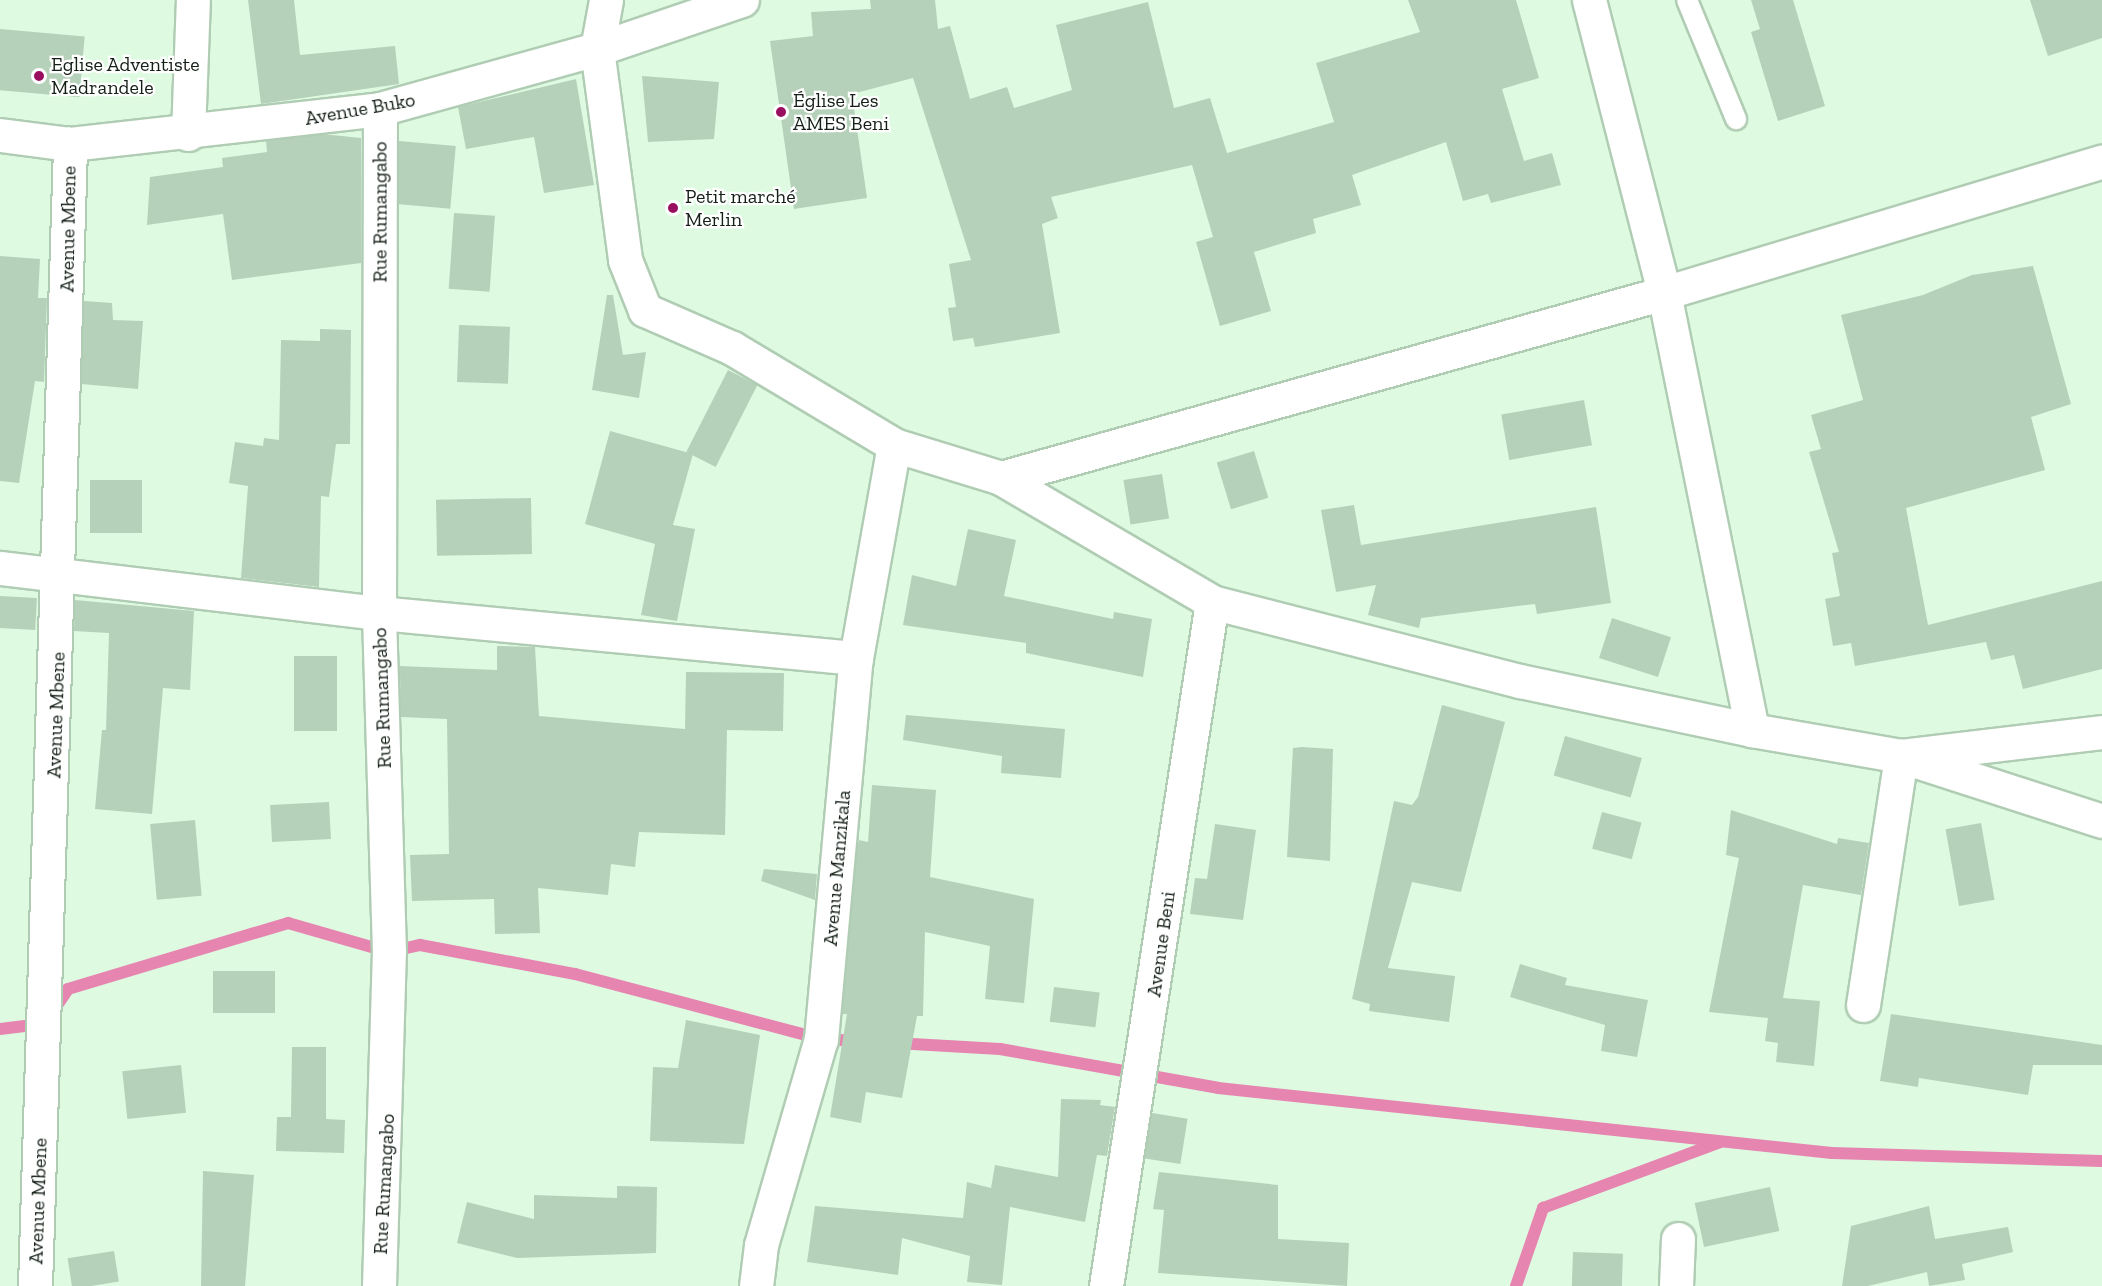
<!DOCTYPE html>
<meta charset="utf-8">
<style>
body{margin:0}
#map{position:relative;width:2102px;height:1286px;overflow:hidden;background:#defbe2;font-family:"Zilla Slab",serif}
div>[style]{position:absolute}
[style*='--x']{left:calc(var(--x)*1px);top:calc(var(--y)*1px);width:calc(var(--w)*1px);rotate:calc(var(--a)*1deg)}
.stream>*{height:12px;margin:-6px;padding:0 6px;transform-origin:6px;border-radius:6px;background:#e685b0}
.building>*{inset:0;background:#b5d1b9;transform-origin:0 0}
.roads{filter:drop-shadow(2px 0 #b0cdb4) drop-shadow(-2px 0 #b0cdb4) drop-shadow(0 2px #b0cdb4) drop-shadow(0 -2px #b0cdb4)}
.lane>*{height:20px;margin:-10px;padding:0 10px;transform-origin:10px;border-radius:10px;background:#fff}
.street>*{height:33px;margin:-16.5px;padding:0 16.5px;transform-origin:16.5px;border-radius:16.5px;background:#fff}
.dots>*{width:16px;height:16px;translate:-50% -50%;box-sizing:border-box;border:3px solid #fff;border-radius:50%}
span{translate:-50% -50%;white-space:nowrap;text-align:center;line-height:1.15;-webkit-text-stroke:4.5px #fff;paint-order:stroke}
.poi-label{font-size:20px;color:#141f16}
.left{translate:0 -50%;text-align:left}
.street-label{font-size:20px;color:#141f16}
</style>
<div id="map">
<div class="stream">
<div style="--x:52;--y:1013;--w:29;--a:-56"></div>
<div style="--x:68;--y:989;--w:230;--a:-16.7"></div>
<div style="--x:288;--y:923;--w:105;--a:16"></div>
<div style="--x:389;--y:952;--w:32;--a:-13"></div>
<div style="--x:420;--y:945;--w:158;--a:10.6"></div>
<div style="--x:575;--y:974;--w:254;--a:14.8"></div>
<div style="--x:821;--y:1039;--w:36;--a:3"></div>
<div style="--x:0;--y:1029;--w:41;--a:-7"></div>
<div style="--x:895;--y:1043;--w:105;--a:3.3"></div>
<div style="--x:1000;--y:1049;--w:221;--a:10.1"></div>
<div style="--x:1218;--y:1088;--w:617;--a:6.04"></div>
<div style="--x:1832;--y:1153;--w:270;--a:1.7"></div>
<div style="--x:1516;--y:1286;--w:83;--a:-70.9"></div>
<div style="--x:1543;--y:1208;--w:189;--a:-20.4"></div>
</div>
<div class="building">
<div style="clip-path:polygon(248px 0,294px 0,300px 55px,395px 46px,399px 84px,261px 104px)"></div>
<div style="clip-path:polygon(870px 0,935px 0,938px 29px,950px 26px,970px 99px,1007px 87px,1014px 108px,1072px 90px,1056px 25px,1148px 2px,1174px 108px,1210px 98px,1227px 153px,1334px 122px,1316px 63px,1420px 32px,1408px 0,1516px 0,1539px 78px,1502px 89px,1524px 161px,1552px 153px,1561px 185px,1491px 203px,1488px 194px,1463px 201px,1446px 142px,1352px 175px,1361px 205px,1313px 219px,1316px 233px,1254px 252px,1271px 311px,1220px 326px,1196px 242px,1213px 237px,1192px 165px,1051px 197px,1058px 218px,1042px 224px,1060px 333px,975px 347px,973px 338px,953px 341px,948px 308px,956px 307px,949px 264px,971px 260px,913px 78px,852px 94px,867px 198px,794px 209px,770px 41px,813px 36px,811px 12px,871px 9px)"></div>
<div style="clip-path:polygon(1751px 0,1793px 0,1825px 106px,1778px 121px,1751px 32px,1760px 29px)"></div>
<div style="clip-path:polygon(2030px 0,2102px 0,2102px 38px,2048px 56px)"></div>
<div style="left:0;top:29px;width:85px;height:61px;rotate:5deg"></div>
<div style="clip-path:polygon(642px 76px,719px 82px,714px 139px,648px 142px)"></div>
<div style="clip-path:polygon(576px 79px,594px 185px,544px 193px,534px 137px,466px 149px,458px 107px)"></div>
<div style="clip-path:polygon(322px 134px,361px 138px,361px 263px,232px 280px,223px 214px,147px 225px,150px 177px,223px 167px,222px 158px,267px 152px,266px 141px)"></div>
<div style="left:399px;top:141px;width:57px;height:63px;rotate:5deg"></div>
<div style="left:454px;top:213px;width:41px;height:76px;rotate:4deg"></div>
<div style="clip-path:polygon(0 256px,40px 259px,38px 298px,47px 298px,44px 382px,35px 381px,19px 483px,0 481px)"></div>
<div style="clip-path:polygon(2033px 266px,2071px 404px,2031px 417px,2045px 470px,1906px 508px,1928px 625px,2102px 581px,2102px 669px,2023px 689px,2014px 655px,1991px 660px,1986px 642px,1855px 666px,1851px 643px,1833px 646px,1825px 599px,1840px 596px,1832px 553px,1839px 552px,1809px 452px,1821px 449px,1811px 415px,1863px 400px,1841px 315px,1923px 295px,1972px 275px)"></div>
<div style="clip-path:polygon(607px 295px,613px 295px,623px 355px,646px 352px,639px 398px,592px 390px)"></div>
<div style="clip-path:polygon(84px 301px,112px 303px,113px 320px,143px 321px,138px 389px,81px 384px)"></div>
<div style="left:459px;top:325px;width:51px;height:57px;rotate:2deg"></div>
<div style="clip-path:polygon(320px 329px,351px 330px,350px 444px,336px 444px,329px 497px,321px 496px,319px 587px,241px 578px,248px 486px,229px 483px,235px 442px,263px 446px,264px 438px,279px 440px,281px 340px,320px 341px)"></div>
<div style="left:728px;top:370px;width:33px;height:92px;rotate:27deg"></div>
<div style="left:1584px;top:400px;width:46px;height:84px;rotate:80deg"></div>
<div style="clip-path:polygon(610px 431px,693px 454px,673px 525px,695px 529px,677px 621px,641px 615px,655px 544px,585px 524px)"></div>
<div style="left:1254px;top:451px;width:49px;height:39px;rotate:73deg"></div>
<div style="left:1162px;top:474px;width:45px;height:39px;rotate:81deg"></div>
<div style="left:90px;top:480px;width:52px;height:53px"></div>
<div style="left:531px;top:498px;width:56px;height:95px;rotate:89deg"></div>
<div style="clip-path:polygon(1354px 505px,1361px 545px,1596px 507px,1611px 603px,1537px 614px,1535px 604px,1421px 618px,1419px 628px,1368px 615px,1376px 585px,1336px 592px,1321px 510px)"></div>
<div style="clip-path:polygon(968px 529px,1016px 540px,1004px 596px,1113px 619px,1114px 612px,1152px 619px,1143px 677px,1026px 653px,1026px 643px,903px 625px,912px 575px,956px 586px)"></div>
<div style="left:0;top:596px;width:37px;height:32px;rotate:3deg"></div>
<div style="clip-path:polygon(75px 600px,194px 611px,190px 690px,163px 688px,152px 814px,95px 809px,102px 730px,106px 730px,109px 633px,74px 631px)"></div>
<div style="left:1612px;top:618px;width:62px;height:42px;rotate:18deg"></div>
<div style="clip-path:polygon(497px 646px,535px 647px,539px 716px,685px 729px,686px 672px,784px 673px,783px 731px,727px 730px,725px 835px,639px 832px,635px 867px,611px 864px,608px 895px,538px 888px,540px 933px,495px 934px,494px 899px,412px 901px,410px 855px,449px 854px,447px 719px,401px 717px,400px 675px,400px 666px,497px 670px)"></div>
<div style="left:294px;top:656px;width:43px;height:75px"></div>
<div style="clip-path:polygon(1442px 705px,1505px 722px,1461px 892px,1412px 882px,1388px 968px,1455px 976px,1449px 1022px,1369px 1011px,1370px 1004px,1352px 999px,1394px 801px,1412px 805px,1418px 797px)"></div>
<div style="clip-path:polygon(906px 715px,1065px 729px,1061px 778px,1001px 773px,1002px 756px,903px 740px)"></div>
<div style="left:1565px;top:736px;width:80px;height:41px;rotate:16deg"></div>
<div style="clip-path:polygon(1302px 747px,1333px 749px,1330px 861px,1287px 857px,1293px 748px)"></div>
<div style="clip-path:polygon(872px 785px,936px 790px,930px 877px,1034px 899px,1024px 1003px,985px 999px,990px 946px,925px 932px,923px 1016px,917px 1016px,902px 1098px,866px 1092px,861px 1123px,830px 1117px,847px 1014px,842px 1014px,857px 848px,859px 840px,868px 842px)"></div>
<div style="left:329px;top:802px;width:37px;height:59px;rotate:87deg"></div>
<div style="clip-path:polygon(1731px 810px,1837px 844px,1838px 838px,1869px 843px,1861px 895px,1803px 885px,1783px 998px,1820px 1001px,1814px 1066px,1776px 1062px,1778px 1043px,1765px 1041px,1768px 1018px,1709px 1012px,1739px 858px,1726px 855px)"></div>
<div style="left:1602px;top:812px;width:41px;height:38px;rotate:15deg"></div>
<div style="left:195px;top:820px;width:76px;height:45px;rotate:85deg"></div>
<div style="left:1981px;top:823px;width:78px;height:36px;rotate:80deg"></div>
<div style="clip-path:polygon(1215px 824px,1256px 830px,1243px 920px,1190px 914px,1195px 878px,1207px 879px)"></div>
<div style="clip-path:polygon(764px 869px,817px 874px,815px 900px,761px 881px)"></div>
<div style="clip-path:polygon(1520px 964px,1567px 978px,1565px 985px,1648px 1000px,1637px 1057px,1601px 1051px,1605px 1025px,1510px 997px)"></div>
<div style="left:213px;top:971px;width:62px;height:42px"></div>
<div style="left:1054px;top:987px;width:46px;height:35px;rotate:7deg"></div>
<div style="clip-path:polygon(1891px 1014px,2102px 1045px,2102px 1065px,2033px 1065px,2028px 1095px,1919px 1078px,1918px 1087px,1880px 1081px)"></div>
<div style="clip-path:polygon(686px 1020px,760px 1035px,744px 1144px,650px 1141px,653px 1067px,678px 1068px)"></div>
<div style="clip-path:polygon(292px 1047px,326px 1047px,326px 1119px,345px 1120px,344px 1153px,276px 1151px,277px 1117px,291px 1117px)"></div>
<div style="left:181px;top:1065px;width:48px;height:59px;rotate:84deg"></div>
<div style="clip-path:polygon(1061px 1099px,1101px 1100px,1100px 1105px,1115px 1107px,1107px 1156px,1097px 1155px,1085px 1222px,1010px 1207px,1002px 1285px,967px 1282px,970px 1256px,902px 1238px,898px 1275px,807px 1262px,815px 1206px,963px 1218px,967px 1182px,991px 1188px,995px 1165px,1058px 1177px)"></div>
<div style="left:1152px;top:1113px;width:36px;height:46px;rotate:9deg"></div>
<div style="clip-path:polygon(203px 1171px,254px 1175px,245px 1286px,201px 1286px)"></div>
<div style="clip-path:polygon(1159px 1172px,1278px 1185px,1278px 1239px,1349px 1243px,1347px 1286px,1158px 1273px,1164px 1210px,1153px 1209px)"></div>
<div style="clip-path:polygon(617px 1186px,657px 1187px,656px 1253px,517px 1258px,457px 1243px,467px 1202px,534px 1219px,534px 1195px,617px 1198px)"></div>
<div style="left:1770px;top:1187px;width:45px;height:77px;rotate:78deg"></div>
<div style="clip-path:polygon(1929px 1206px,1935px 1239px,2008px 1227px,2013px 1252px,1962px 1264px,1965px 1280px,1929px 1286px,1927px 1272px,1868px 1286px,1842px 1286px,1851px 1226px)"></div>
<div style="left:114px;top:1251px;width:31px;height:47px;rotate:81deg"></div>
<div style="left:1573px;top:1252px;width:50px;height:34px;rotate:2deg"></div>
</div>
<div class="roads">
<div class="lane">
<div style="--x:1687;--y:0;--w:129;--a:67.6"></div>
</div>
<div class="street">
<div style="--x:606;--y:0;--w:50;--a:100.4"></div>
<div style="--x:597;--y:49;--w:213;--a:82.4"></div>
<div style="--x:625;--y:260;--w:54;--a:68.2"></div>
<div style="--x:645;--y:310;--w:95;--a:23.6"></div>
<div style="--x:732;--y:348;--w:189;--a:30.9"></div>
<div style="--x:894;--y:445;--w:112;--a:17.1"></div>
<div style="--x:1001;--y:478;--w:245;--a:30.4"></div>
<div style="--x:1212;--y:602;--w:318;--a:14.4"></div>
<div style="--x:1520;--y:681;--w:237;--a:11.9"></div>
<div style="--x:1589;--y:0;--w:302;--a:75.6"></div>
<div style="--x:1664;--y:293;--w:446;--a:78.6"></div>
<div style="--x:1752;--y:730;--w:151;--a:9.9"></div>
<div style="--x:1901;--y:756;--w:211;--a:17.9"></div>
<div style="--x:188;--y:134;--w:134;--a:-87.9"></div>
<div style="--x:0;--y:135;--w:71;--a:7.3"></div>
<div style="--x:70;--y:144;--w:312;--a:-6.4"></div>
<div style="--x:380;--y:109;--w:225;--a:-15.5"></div>
<div style="--x:597;--y:49;--w:153;--a:-18.7"></div>
<div style="--x:1001;--y:478;--w:688;--a:-15.59"></div>
<div style="--x:1664;--y:293;--w:457;--a:-16.7"></div>
<div style="--x:0;--y:568;--w:382;--a:6.8"></div>
<div style="--x:379;--y:613;--w:479;--a:5.4"></div>
<div style="--x:1863;--y:1005;--w:252;--a:-81.3"></div>
<div style="--x:1901;--y:756;--w:202;--a:-6.8"></div>
<div style="--x:35;--y:1286;--w:1143;--a:-88.24"></div>
<div style="--x:379;--y:1286;--w:334;--a:-88.3"></div>
<div style="--x:389;--y:952;--w:339;--a:-91.7"></div>
<div style="--x:379;--y:613;--w:504;--a:-89.89"></div>
<div style="--x:756;--y:1286;--w:41;--a:-83"></div>
<div style="--x:761;--y:1245;--w:215;--a:-73.8"></div>
<div style="--x:821;--y:1039;--w:383;--a:-84.8"></div>
<div style="--x:856;--y:658;--w:216;--a:-79.9"></div>
<div style="--x:1106;--y:1286;--w:692;--a:-81.19"></div>
<div style="--x:1676;--y:1286;--w:47;--a:-87.6"></div>
</div>
</div>
<div class="dots">
<div style="left:39px;top:76px;background:#9a0e60"></div>
<div style="left:781px;top:112px;background:#9a0e60"></div>
<div style="left:673px;top:208px;background:#9a0e60"></div>
</div>
<div class="poi-label">
<span class="left" style="left:51px;top:76px">Eglise Adventiste<br>Madrandele</span>
<span class="left" style="left:793px;top:112px">Église Les<br>AMES Beni</span>
<span class="left" style="left:685px;top:208px">Petit marché<br>Merlin</span>
</div>
<div class="street-label">
<span style="left:360px;top:109px;rotate:-10deg">Avenue Buko</span>
<span style="left:380px;top:212px;rotate:-90deg">Rue Rumangabo</span>
<span style="left:68px;top:229px;rotate:-89deg">Avenue Mbene</span>
<span style="left:382px;top:698px;rotate:-92deg">Rue Rumangabo</span>
<span style="left:56px;top:715px;rotate:-88deg">Avenue Mbene</span>
<span style="left:837px;top:868px;rotate:-85deg">Avenue Manzikala</span>
<span style="left:1161px;top:944px;rotate:-82deg">Avenue Beni</span>
<span style="left:384px;top:1184px;rotate:-87deg">Rue Rumangabo</span>
<span style="left:38px;top:1201px;rotate:-88deg">Avenue Mbene</span>
</div>
</div>
